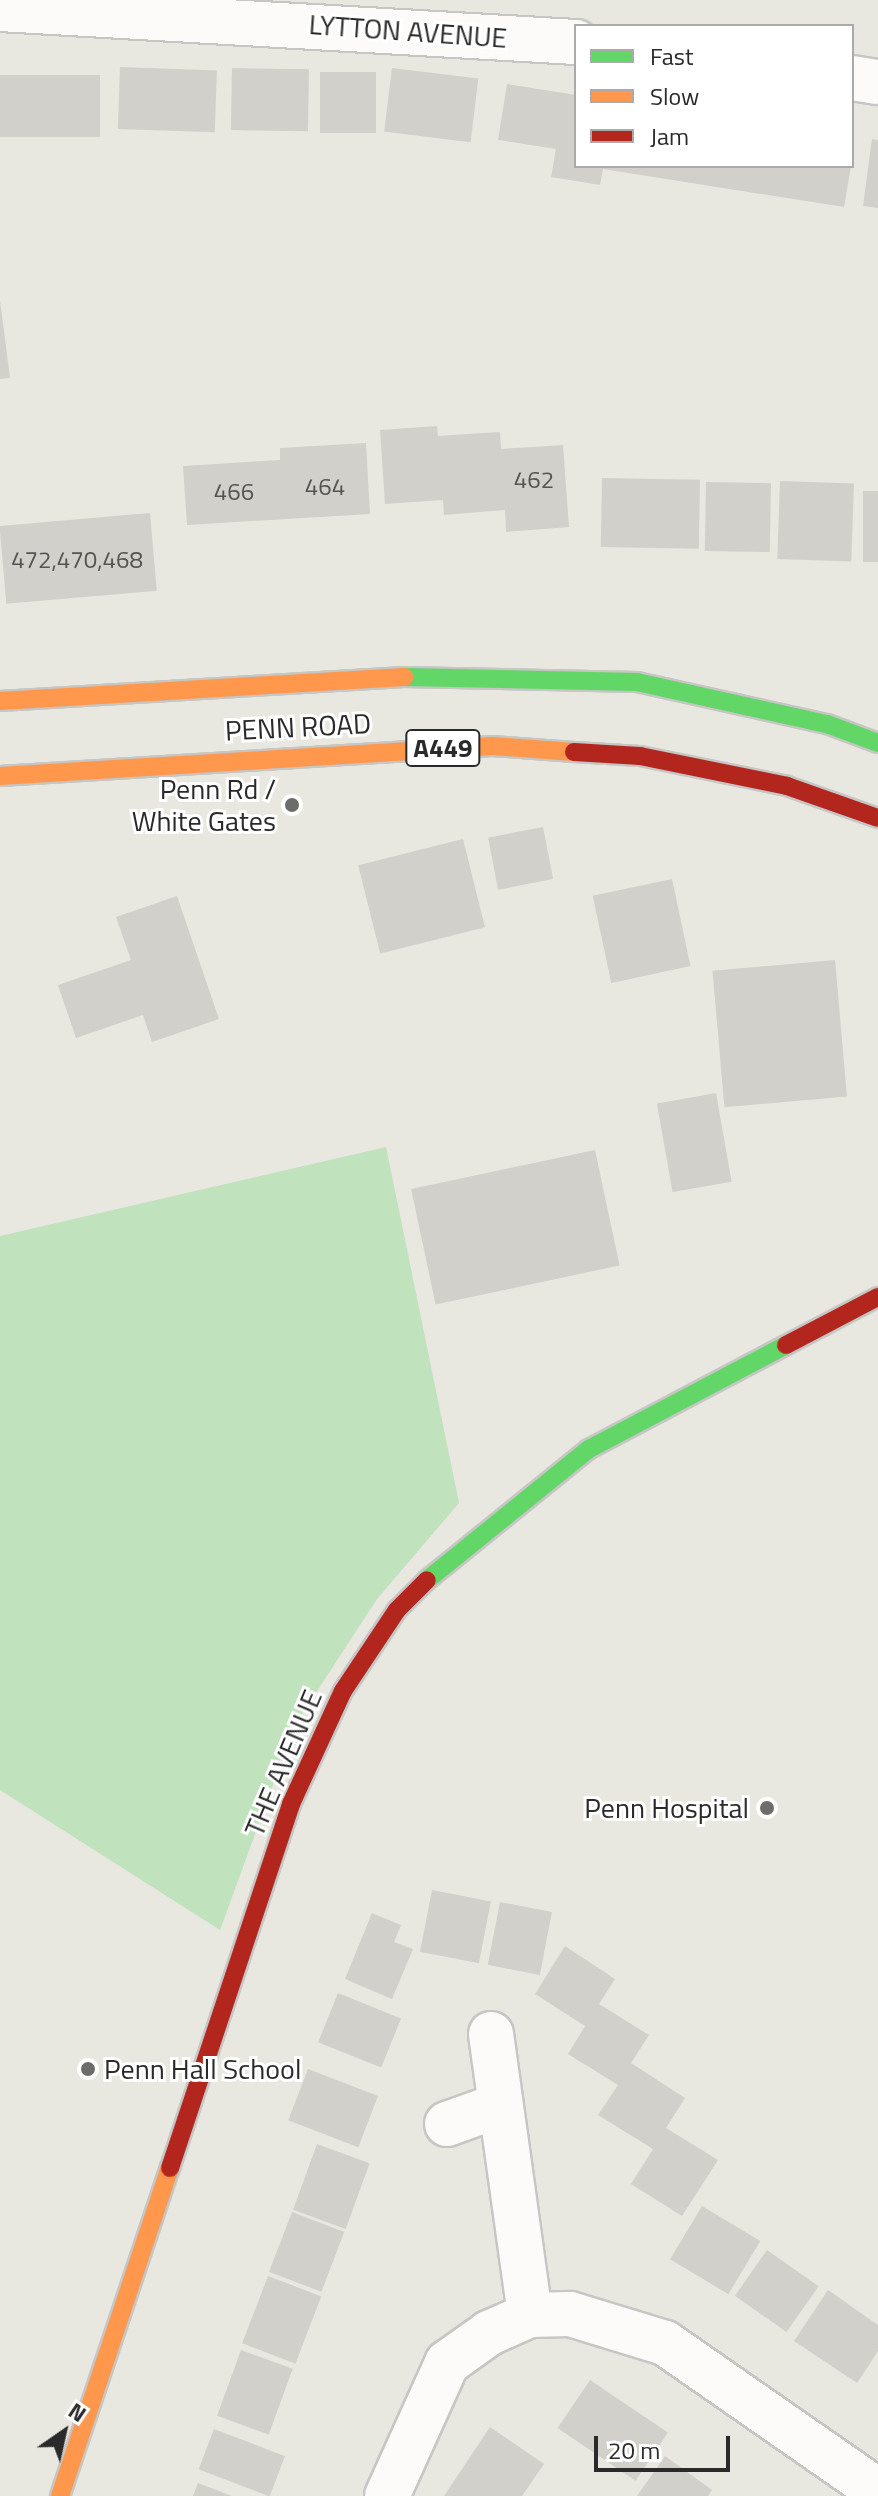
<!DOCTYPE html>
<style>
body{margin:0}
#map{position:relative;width:878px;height:2496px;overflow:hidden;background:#e8e7e0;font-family:"Titillium Web",sans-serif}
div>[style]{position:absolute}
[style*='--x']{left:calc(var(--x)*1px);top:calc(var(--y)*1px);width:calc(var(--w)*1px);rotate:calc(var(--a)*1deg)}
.green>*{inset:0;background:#c0e2bc}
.building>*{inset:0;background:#d1d0cb;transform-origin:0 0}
.roads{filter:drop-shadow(2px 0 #c6c6c5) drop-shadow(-2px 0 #c6c6c5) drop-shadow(0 2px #c6c6c5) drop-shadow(0 -2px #c6c6c5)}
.street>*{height:44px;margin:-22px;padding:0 22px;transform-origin:22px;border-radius:22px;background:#fcfbfa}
.fast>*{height:18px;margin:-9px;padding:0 9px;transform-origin:9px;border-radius:9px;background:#63d668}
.slow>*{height:18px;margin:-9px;padding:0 9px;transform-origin:9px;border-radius:9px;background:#ff974d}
.jam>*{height:18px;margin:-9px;padding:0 9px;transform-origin:9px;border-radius:9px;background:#b3261e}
.dots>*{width:22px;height:22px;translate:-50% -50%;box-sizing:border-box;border:4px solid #fff;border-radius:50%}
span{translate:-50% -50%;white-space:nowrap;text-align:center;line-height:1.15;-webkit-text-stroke:6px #fff;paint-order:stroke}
.number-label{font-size:24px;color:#545453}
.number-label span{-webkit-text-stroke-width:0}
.shield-label span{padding:2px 6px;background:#fff;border:2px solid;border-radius:6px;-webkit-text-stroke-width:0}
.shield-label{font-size:26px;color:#2a2a2a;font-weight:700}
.street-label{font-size:28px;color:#2a2a2a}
.poi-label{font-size:28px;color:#2a2a2a}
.right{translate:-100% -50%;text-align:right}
.left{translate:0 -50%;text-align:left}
.legend{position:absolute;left:574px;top:24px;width:280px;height:144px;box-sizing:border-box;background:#fff;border:2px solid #aaa;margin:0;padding:10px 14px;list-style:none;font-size:24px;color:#2a2a2a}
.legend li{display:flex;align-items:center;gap:16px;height:40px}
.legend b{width:40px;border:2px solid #aaa}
.north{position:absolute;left:24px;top:2392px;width:80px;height:80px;-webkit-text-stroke:6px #fff;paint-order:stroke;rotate:34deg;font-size:22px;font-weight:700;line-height:32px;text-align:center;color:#2a2a2a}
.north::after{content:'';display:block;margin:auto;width:28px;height:36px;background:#2a2a2a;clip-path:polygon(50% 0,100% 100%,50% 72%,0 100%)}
.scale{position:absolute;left:594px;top:2436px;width:136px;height:36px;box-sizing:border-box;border:4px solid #2a2a2a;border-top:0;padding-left:10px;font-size:24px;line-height:28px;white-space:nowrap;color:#2a2a2a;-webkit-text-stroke:6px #fff;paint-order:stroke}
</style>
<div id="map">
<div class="green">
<div style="clip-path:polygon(386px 1147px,459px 1503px,377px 1599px,295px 1725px,220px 1930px,0 1790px,0 1236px)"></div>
</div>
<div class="building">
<div style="left:120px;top:67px;width:97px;height:62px;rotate:2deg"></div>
<div style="left:232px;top:68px;width:77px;height:62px;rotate:1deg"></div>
<div style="left:392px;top:68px;width:87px;height:64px;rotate:7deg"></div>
<div style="left:320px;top:72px;width:56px;height:61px"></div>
<div style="left:0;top:75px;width:100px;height:62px"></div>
<div style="clip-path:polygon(507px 84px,576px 95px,576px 166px,851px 166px,844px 207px,603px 169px,600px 185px,551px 177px,556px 149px,498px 140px)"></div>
<div style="clip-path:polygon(872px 139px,878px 140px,878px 208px,863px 206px)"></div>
<div style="clip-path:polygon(0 300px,10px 378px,0 379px)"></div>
<div style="clip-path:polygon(437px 426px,438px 436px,500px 432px,501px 449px,563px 445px,569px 527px,506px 532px,505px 510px,444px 515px,443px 500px,385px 504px,380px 430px)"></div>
<div style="clip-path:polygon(366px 443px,370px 514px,187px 525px,183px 466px,280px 460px,280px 448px)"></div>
<div style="left:602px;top:478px;width:98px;height:69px;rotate:1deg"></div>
<div style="left:780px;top:481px;width:74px;height:78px;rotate:2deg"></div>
<div style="left:706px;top:482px;width:65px;height:69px;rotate:1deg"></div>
<div style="left:863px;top:491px;width:15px;height:71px"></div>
<div style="left:150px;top:513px;width:78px;height:151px;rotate:85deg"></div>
<div style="left:543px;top:827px;width:53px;height:56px;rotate:79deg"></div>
<div style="left:463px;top:839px;width:91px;height:108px;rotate:76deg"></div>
<div style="left:672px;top:879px;width:89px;height:81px;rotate:78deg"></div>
<div style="clip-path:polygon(177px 896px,219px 1019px,152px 1042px,143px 1015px,76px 1038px,58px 985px,131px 960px,116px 917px)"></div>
<div style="left:835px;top:960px;width:137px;height:123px;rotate:85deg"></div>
<div style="left:716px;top:1093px;width:90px;height:60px;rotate:80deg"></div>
<div style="left:595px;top:1150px;width:118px;height:188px;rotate:78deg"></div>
<div style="left:432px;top:1890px;width:60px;height:63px;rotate:11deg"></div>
<div style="left:500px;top:1902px;width:53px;height:64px;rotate:11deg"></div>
<div style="clip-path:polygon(372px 1913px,401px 1925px,394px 1942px,413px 1949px,392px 1999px,345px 1979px)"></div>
<div style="clip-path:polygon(565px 1946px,615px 1979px,599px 2004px,649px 2035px,631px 2063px,685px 2098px,666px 2128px,718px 2160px,682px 2216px,631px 2184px,653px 2149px,598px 2115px,618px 2085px,568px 2054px,585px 2026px,535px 1994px)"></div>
<div style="left:338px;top:1993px;width:68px;height:53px;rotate:22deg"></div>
<div style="left:308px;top:2069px;width:75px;height:55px;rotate:21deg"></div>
<div style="left:317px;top:2144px;width:56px;height:70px;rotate:20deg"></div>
<div style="left:702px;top:2206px;width:68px;height:62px;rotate:31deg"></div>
<div style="left:292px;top:2212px;width:56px;height:64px;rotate:21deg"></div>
<div style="left:767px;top:2250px;width:63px;height:56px;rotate:35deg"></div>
<div style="left:268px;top:2276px;width:57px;height:72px;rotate:21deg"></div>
<div style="clip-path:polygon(828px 2290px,878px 2325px,878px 2351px,857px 2383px,794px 2341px)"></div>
<div style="left:241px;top:2350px;width:55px;height:70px;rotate:20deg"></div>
<div style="left:590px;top:2380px;width:94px;height:58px;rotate:34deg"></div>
<div style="clip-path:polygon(490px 2427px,544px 2464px,522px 2496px,444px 2496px)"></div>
<div style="left:214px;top:2429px;width:76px;height:43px;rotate:21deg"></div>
<div style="clip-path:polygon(665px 2456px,712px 2490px,708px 2496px,637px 2496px)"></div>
<div style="clip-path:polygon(198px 2483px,232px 2496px,193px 2496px)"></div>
</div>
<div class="roads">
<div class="street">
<div style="--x:0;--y:9;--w:577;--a:3.28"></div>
<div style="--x:852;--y:78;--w:26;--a:9"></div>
<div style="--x:491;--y:2034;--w:284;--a:82.1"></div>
<div style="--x:447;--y:2124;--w:56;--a:-19.7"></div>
<div style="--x:387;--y:2496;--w:146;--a:-65.7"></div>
<div style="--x:447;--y:2363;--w:52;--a:-35.5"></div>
<div style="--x:489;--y:2333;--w:45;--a:-23.7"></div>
<div style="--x:530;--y:2315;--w:40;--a:-1.4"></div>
<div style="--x:570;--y:2314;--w:99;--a:17"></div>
<div style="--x:665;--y:2343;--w:259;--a:34.8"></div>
</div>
<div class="fast">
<div style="--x:404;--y:677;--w:233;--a:1.2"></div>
<div style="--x:637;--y:682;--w:195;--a:12.5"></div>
<div style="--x:827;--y:724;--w:54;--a:20.4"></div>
<div style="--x:427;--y:1580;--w:208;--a:-39"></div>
<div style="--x:589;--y:1449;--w:223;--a:-27.8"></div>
</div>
<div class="slow">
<div style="--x:0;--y:701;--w:405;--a:-3.4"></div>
<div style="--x:0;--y:776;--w:493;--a:-3.5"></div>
<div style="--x:492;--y:746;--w:82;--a:4.2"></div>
<div style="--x:60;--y:2496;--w:346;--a:-71.5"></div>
</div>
<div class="jam">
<div style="--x:574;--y:752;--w:66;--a:3.5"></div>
<div style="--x:640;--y:756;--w:150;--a:11.5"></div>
<div style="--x:787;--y:786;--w:96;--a:19.4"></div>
<div style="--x:786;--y:1345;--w:104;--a:-27.6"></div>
<div style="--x:170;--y:2168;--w:384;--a:-71.6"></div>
<div style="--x:291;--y:1804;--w:124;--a:-65.3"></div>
<div style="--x:343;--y:1691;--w:97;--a:-56.3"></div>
<div style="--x:397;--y:1610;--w:42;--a:-45"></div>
</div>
</div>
<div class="dots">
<div style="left:292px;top:805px;background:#6c6c6a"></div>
<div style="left:767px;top:1808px;background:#6c6c6a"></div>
<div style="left:88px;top:2069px;background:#6c6c6a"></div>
</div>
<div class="number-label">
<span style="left:534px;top:480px">462</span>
<span style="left:325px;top:487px">464</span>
<span style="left:234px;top:492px">466</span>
<span style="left:77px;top:560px">472,470,468</span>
</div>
<div class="shield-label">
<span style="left:443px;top:748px">A449</span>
</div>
<div class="street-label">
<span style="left:408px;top:31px;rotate:4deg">LYTTON AVENUE</span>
<span style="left:298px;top:727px;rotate:-3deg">PENN ROAD</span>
<span style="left:283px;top:1763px;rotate:-67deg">THE AVENUE</span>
</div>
<div class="poi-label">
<span class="right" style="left:276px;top:805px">Penn Rd /<br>White Gates</span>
<span class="right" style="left:749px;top:1808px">Penn Hospital</span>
<span class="left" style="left:104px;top:2069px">Penn Hall School</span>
</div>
<ul class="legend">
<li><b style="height:10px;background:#63d668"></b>Fast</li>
<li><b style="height:10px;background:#ff974d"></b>Slow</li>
<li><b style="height:10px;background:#b3261e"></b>Jam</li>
</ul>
<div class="north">N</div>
<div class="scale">20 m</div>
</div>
